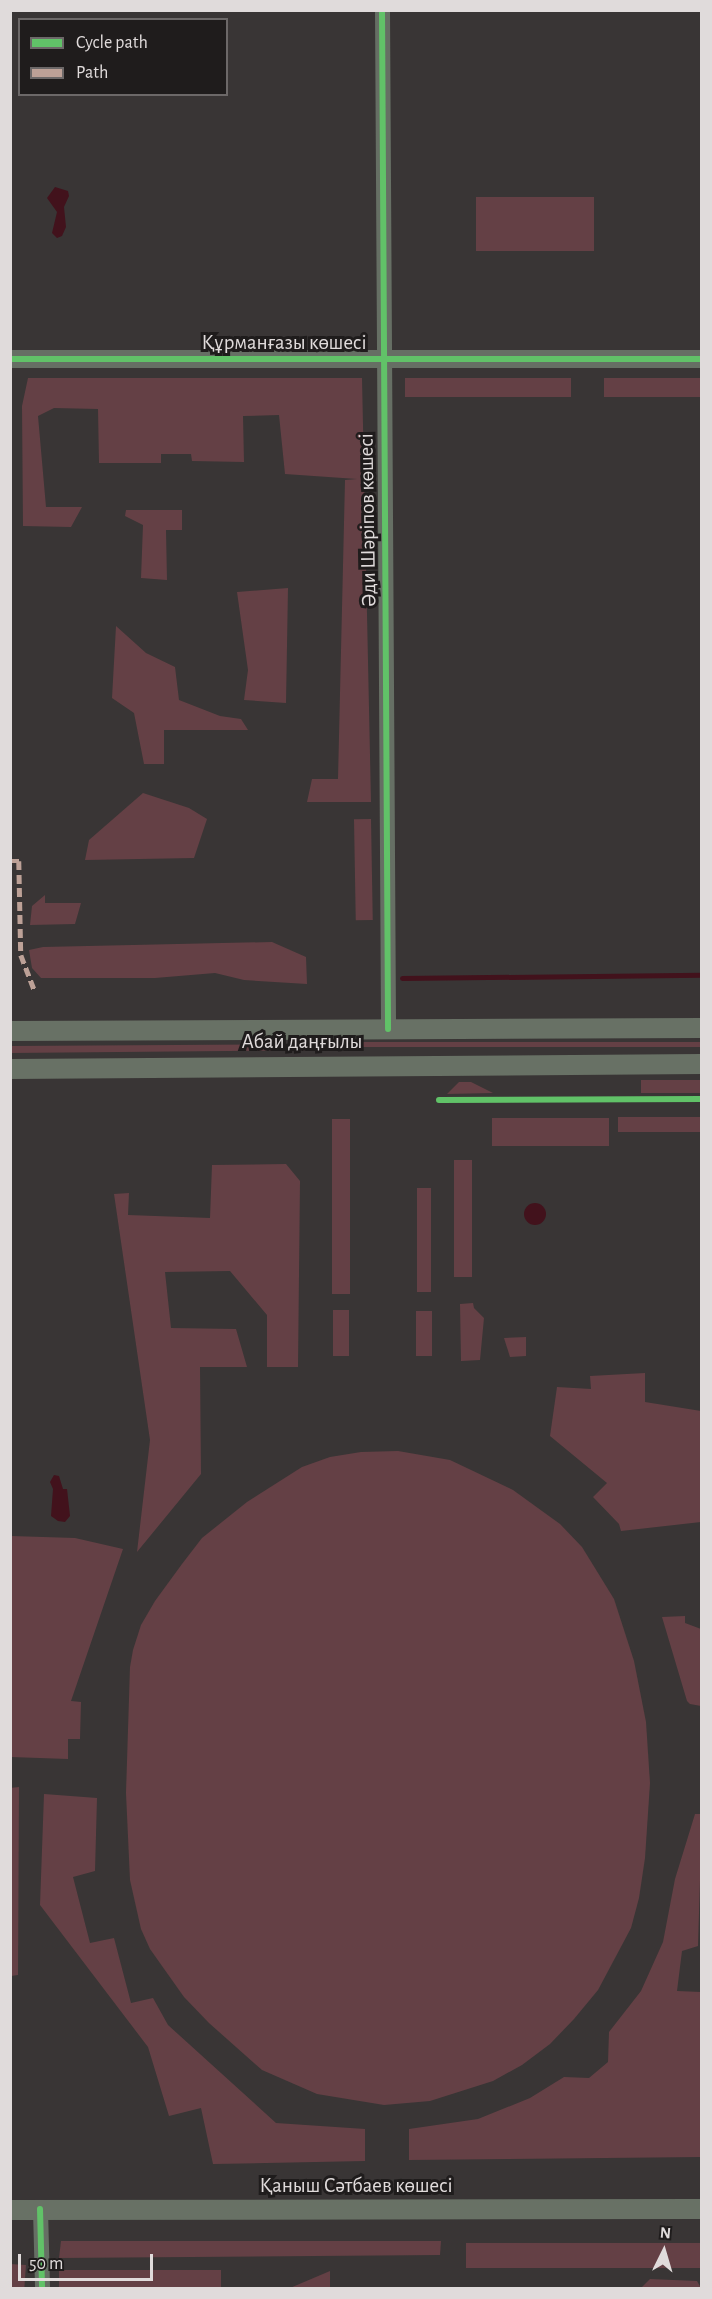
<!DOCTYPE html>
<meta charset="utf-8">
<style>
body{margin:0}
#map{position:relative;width:712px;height:2299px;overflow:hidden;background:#393535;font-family:"Alegreya Sans",sans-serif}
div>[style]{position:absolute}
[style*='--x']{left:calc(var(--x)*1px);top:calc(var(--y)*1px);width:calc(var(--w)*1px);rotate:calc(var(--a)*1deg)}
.green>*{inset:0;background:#644045;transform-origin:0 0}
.water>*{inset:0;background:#42121c}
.round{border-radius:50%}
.stream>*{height:5px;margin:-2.5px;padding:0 2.5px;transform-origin:2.5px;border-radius:2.5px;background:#42121c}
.minor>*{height:15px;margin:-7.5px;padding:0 7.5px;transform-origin:7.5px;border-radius:7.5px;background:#666f64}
.tertiary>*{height:18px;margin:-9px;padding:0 9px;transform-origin:9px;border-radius:9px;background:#666f64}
.secondary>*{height:20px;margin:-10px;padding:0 10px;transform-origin:10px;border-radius:10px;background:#687165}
.quiet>*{height:4.5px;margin-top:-2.25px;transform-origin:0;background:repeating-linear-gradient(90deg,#bda197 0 9px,transparent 0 13.5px)}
.cycleway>*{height:6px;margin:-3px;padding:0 3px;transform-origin:3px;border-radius:3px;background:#61c268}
span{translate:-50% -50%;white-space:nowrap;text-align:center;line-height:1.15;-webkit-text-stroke:6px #1f1c1c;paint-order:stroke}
.street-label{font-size:21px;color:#e0dbdb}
.frame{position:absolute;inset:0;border:12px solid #e0dbdb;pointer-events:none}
.legend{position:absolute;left:18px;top:18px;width:210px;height:78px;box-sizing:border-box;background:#1f1c1c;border:2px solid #6c6868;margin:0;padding:8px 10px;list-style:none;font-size:18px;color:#e0dbdb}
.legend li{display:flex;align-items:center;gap:12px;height:30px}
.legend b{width:30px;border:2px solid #6c6868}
.north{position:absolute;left:634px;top:2221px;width:60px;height:60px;-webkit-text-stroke:4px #1f1c1c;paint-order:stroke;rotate:5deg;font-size:16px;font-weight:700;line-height:24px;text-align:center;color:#e0dbdb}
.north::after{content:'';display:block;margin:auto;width:21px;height:27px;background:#e0dbdb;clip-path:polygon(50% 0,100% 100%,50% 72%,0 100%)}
.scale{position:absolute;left:18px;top:2254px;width:135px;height:27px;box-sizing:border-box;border:3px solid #e0dbdb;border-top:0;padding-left:8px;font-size:18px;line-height:21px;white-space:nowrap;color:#e0dbdb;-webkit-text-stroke:4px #1f1c1c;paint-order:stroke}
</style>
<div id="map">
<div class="green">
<div style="left:594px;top:197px;width:54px;height:118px;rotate:90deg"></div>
<div style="clip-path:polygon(28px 378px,362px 378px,371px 802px,307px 802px,312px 779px,338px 779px,345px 480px,357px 479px,285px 474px,279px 415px,243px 416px,244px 462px,192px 461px,191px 454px,161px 454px,161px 463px,99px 463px,98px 409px,54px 408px,38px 416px,46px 507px,82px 507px,71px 527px,23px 526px,22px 406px)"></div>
<div style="left:405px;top:378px;width:166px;height:19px"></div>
<div style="left:604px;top:378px;width:97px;height:19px"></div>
<div style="clip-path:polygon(126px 510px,182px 510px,182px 530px,166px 530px,167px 580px,141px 578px,143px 525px,125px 516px)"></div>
<div style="clip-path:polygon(288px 588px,286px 703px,244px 700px,248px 670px,237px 592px)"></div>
<div style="clip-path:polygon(116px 626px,146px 653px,175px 667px,179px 700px,220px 716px,241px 719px,248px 730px,164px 730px,164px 764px,144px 764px,134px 713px,112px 698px)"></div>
<div style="clip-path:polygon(143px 793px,189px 808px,207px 819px,194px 858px,85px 860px,89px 840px)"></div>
<div style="left:371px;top:819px;width:101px;height:17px;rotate:89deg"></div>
<div style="clip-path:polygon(45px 895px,45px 903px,81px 903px,75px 924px,30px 925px,32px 906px)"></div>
<div style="clip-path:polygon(272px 942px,306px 957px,307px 984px,244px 980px,215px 973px,155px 978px,41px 978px,32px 968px,29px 950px,43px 947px)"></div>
<div style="left:701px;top:1042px;width:5px;height:357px;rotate:90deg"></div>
<div style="clip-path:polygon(330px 1044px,330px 1050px,10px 1053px,11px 1046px)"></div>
<div style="left:701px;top:1080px;width:13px;height:60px;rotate:90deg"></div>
<div style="clip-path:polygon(459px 1082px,471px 1082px,493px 1093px,447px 1094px)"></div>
<div style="left:701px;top:1117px;width:15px;height:83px;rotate:90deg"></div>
<div style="left:492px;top:1118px;width:117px;height:28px"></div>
<div style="left:332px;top:1119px;width:18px;height:175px"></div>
<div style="left:472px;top:1160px;width:117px;height:18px;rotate:90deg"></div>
<div style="clip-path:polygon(286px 1164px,300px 1181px,298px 1367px,267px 1367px,267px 1315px,230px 1271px,165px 1272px,171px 1328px,236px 1329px,247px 1367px,200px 1367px,201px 1474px,137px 1552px,150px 1440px,114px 1194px,129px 1193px,128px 1215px,210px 1218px,212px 1165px)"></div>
<div style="left:417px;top:1188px;width:14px;height:104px"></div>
<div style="clip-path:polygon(473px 1303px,474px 1308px,484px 1318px,480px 1360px,461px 1361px,460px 1304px)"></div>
<div style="left:333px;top:1310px;width:16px;height:46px"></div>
<div style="left:416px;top:1311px;width:16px;height:45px"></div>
<div style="clip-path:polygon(526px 1337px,526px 1356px,510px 1357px,504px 1338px)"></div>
<div style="clip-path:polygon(645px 1373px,645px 1402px,701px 1411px,701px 1522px,621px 1531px,619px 1524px,593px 1497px,607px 1483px,550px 1436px,557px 1387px,591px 1389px,590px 1376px)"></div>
<div style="clip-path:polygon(398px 1451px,450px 1460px,513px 1490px,560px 1524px,582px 1547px,614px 1599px,634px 1661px,646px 1722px,650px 1783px,645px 1858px,639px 1898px,631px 1928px,598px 1990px,574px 2019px,550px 2044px,522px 2065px,493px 2081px,430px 2101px,384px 2105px,317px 2094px,262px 2070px,209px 2023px,184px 1997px,150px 1949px,141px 1929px,130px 1880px,126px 1793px,130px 1667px,133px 1650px,141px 1625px,155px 1601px,182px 1564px,202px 1538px,247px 1502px,302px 1467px,330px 1457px,361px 1452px)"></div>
<div style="clip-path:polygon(11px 1536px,75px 1538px,123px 1549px,71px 1701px,81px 1702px,80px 1739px,68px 1739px,68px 1759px,11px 1757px)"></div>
<div style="clip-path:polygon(685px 1616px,685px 1623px,701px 1629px,701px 1706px,690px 1704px,687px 1701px,662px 1617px)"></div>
<div style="clip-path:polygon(19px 1787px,18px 1975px,11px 1976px,10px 1788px)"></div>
<div style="clip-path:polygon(44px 1794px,97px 1798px,95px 1871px,73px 1877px,90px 1943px,114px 1938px,131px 2003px,153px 1998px,168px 2025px,276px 2123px,365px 2129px,365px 2161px,213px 2164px,201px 2108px,169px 2116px,148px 2047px,40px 1905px)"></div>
<div style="clip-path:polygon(695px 1814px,702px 1814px,698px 1946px,682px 1951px,677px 1991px,701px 1992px,701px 2157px,409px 2160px,409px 2129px,478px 2119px,530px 2098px,564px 2077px,589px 2078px,608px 2062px,609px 2032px,641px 1991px,663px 1942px,675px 1879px)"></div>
<div style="clip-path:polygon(61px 2241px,441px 2241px,440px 2255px,59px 2258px)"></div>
<div style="left:701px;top:2243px;width:25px;height:235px;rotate:90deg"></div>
<div style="left:10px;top:2264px;width:16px;height:24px;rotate:4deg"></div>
<div style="left:59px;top:2270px;width:162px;height:18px"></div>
<div style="clip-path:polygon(330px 2271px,330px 2288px,290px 2288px)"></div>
<div style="clip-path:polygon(650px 2279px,697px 2281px,701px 2288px,641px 2288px)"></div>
</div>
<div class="water">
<div style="clip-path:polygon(55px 187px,68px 191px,69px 196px,64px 207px,66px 227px,62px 236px,57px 238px,52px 233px,57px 212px,47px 198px)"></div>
<div class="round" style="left:524px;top:1203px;width:22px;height:22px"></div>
<div style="clip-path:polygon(54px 1475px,59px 1476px,63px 1489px,67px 1489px,70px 1516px,65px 1522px,58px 1521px,51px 1516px,53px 1489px,50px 1482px)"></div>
</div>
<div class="stream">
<div style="--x:402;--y:978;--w:300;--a:-0.6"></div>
</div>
<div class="minor">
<div style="--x:382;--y:10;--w:1019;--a:89.66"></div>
<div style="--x:40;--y:2209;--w:79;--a:88.5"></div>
</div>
<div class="tertiary">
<div style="--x:10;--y:359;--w:692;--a:0"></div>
</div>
<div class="secondary">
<div style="--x:10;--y:1031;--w:692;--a:-0.25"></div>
<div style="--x:10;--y:1069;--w:692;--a:-0.41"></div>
<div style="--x:10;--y:2210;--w:692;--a:-0.08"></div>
</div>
<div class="quiet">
<div style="--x:10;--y:861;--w:9;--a:0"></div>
<div style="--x:19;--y:861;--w:94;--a:88.8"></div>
<div style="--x:21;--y:955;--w:39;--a:69"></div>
</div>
<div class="cycleway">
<div style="--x:382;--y:10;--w:1019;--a:89.66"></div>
<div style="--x:10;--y:359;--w:692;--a:0"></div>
<div style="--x:439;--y:1100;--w:263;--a:-0.2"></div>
<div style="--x:40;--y:2209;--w:79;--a:88.5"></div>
</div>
<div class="street-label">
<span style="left:284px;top:343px">Құрманғазы көшесі</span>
<span style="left:368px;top:520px;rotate:-91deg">Әди Шәріпов көшесі</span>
<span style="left:302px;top:1042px">Абай даңғылы</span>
<span style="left:356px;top:2186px">Қаныш Сәтбаев көшесі</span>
</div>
<div class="frame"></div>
<ul class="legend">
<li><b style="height:8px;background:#61c268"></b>Cycle path</li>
<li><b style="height:8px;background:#bda197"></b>Path</li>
</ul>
<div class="north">N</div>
<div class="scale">50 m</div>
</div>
